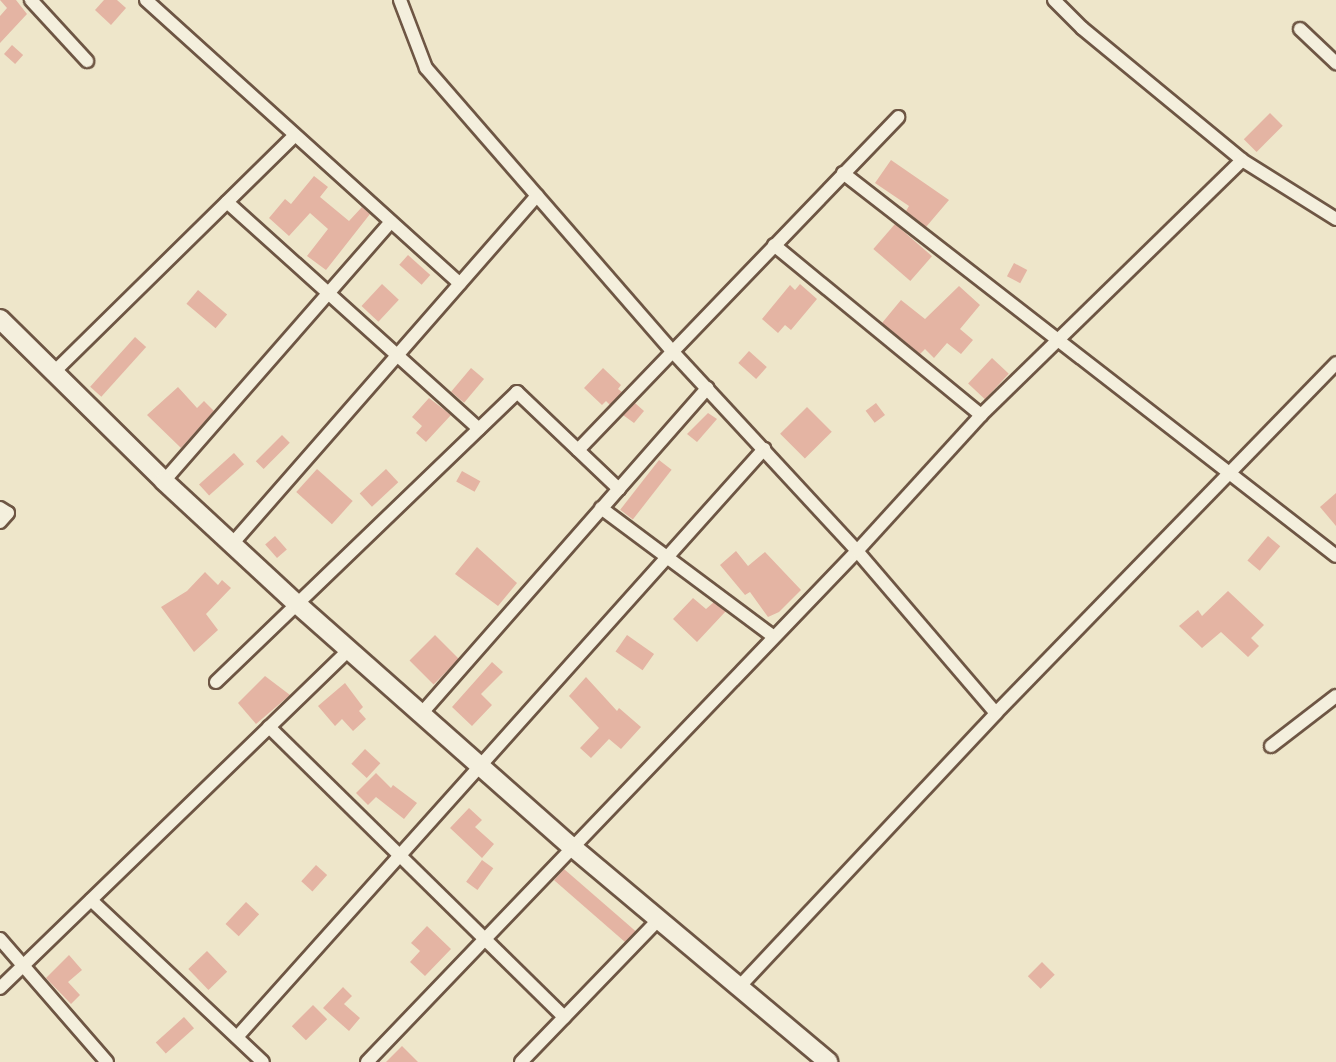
<!DOCTYPE html>
<style>
body{margin:0}
#map{position:relative;width:1336px;height:1062px;overflow:hidden;background:#eee6ca;font-family:"IM FELL French Canon",serif}
div>[style]{position:absolute}
[style*='--x']{left:calc(var(--x)*1px);top:calc(var(--y)*1px);width:calc(var(--w)*1px);rotate:calc(var(--a)*1deg)}
.building>*{inset:0;background:#e4b4a3;transform-origin:0 0}
.roads{filter:drop-shadow(2px 0 #6e5644) drop-shadow(-2px 0 #6e5644) drop-shadow(0 2px #6e5644) drop-shadow(0 -2px #6e5644)}
.street>*{height:12px;margin:-6px;padding:0 6px;transform-origin:6px;border-radius:6px;background:#f4efdd}
.secondary>*{height:18px;margin:-9px;padding:0 9px;transform-origin:9px;border-radius:9px;background:#f4efdd}
span{translate:-50% -50%;white-space:nowrap;text-align:center;line-height:1.15;-webkit-text-stroke:5px #f4efdd;paint-order:stroke}
</style>
<div id="map">
<div class="building">
<div style="clip-path:polygon(0 0,16px 0,27px 14px,0 43px,0 16px,7px 8px)"></div>
<div style="clip-path:polygon(104px 0,117px 0,126px 8px,111px 25px,95px 10px)"></div>
<div style="left:12px;top:45px;width:15px;height:12px;rotate:42deg"></div>
<div style="left:1270px;top:113px;width:18px;height:37px;rotate:45deg"></div>
<div style="clip-path:polygon(891px 160px,949px 200px,926px 227px,906px 211px,909px 206px,875px 183px)"></div>
<div style="clip-path:polygon(314px 176px,328px 187px,320px 197px,349px 221px,362px 207px,370px 214px,326px 270px,307px 256px,328px 229px,310px 213px,289px 236px,269px 218px,285px 199px,291px 204px)"></div>
<div style="left:895px;top:224px;width:49px;height:33px;rotate:41deg"></div>
<div style="left:408px;top:255px;width:30px;height:13px;rotate:42deg"></div>
<div style="left:1014px;top:263px;width:15px;height:15px;rotate:28deg"></div>
<div style="left:382px;top:284px;width:23px;height:30px;rotate:43deg"></div>
<div style="clip-path:polygon(800px 284px,817px 299px,791px 330px,785px 325px,778px 333px,762px 319px,790px 285px,795px 290px)"></div>
<div style="clip-path:polygon(959px 286px,980px 305px,960px 329px,973px 340px,961px 354px,947px 343px,934px 358px,925px 349px,920px 354px,882px 323px,901px 300px,925px 319px)"></div>
<div style="left:198px;top:290px;width:38px;height:18px;rotate:40deg"></div>
<div style="left:135px;top:337px;width:15px;height:67px;rotate:42deg"></div>
<div style="left:749px;top:351px;width:24px;height:16px;rotate:42deg"></div>
<div style="left:992px;top:358px;width:23px;height:35px;rotate:43deg"></div>
<div style="left:471px;top:368px;width:17px;height:31px;rotate:40deg"></div>
<div style="clip-path:polygon(603px 368px,621px 385px,618px 389px,622px 392px,610px 405px,606px 401px,602px 405px,584px 388px)"></div>
<div style="clip-path:polygon(178px 387px,197px 408px,204px 401px,214px 411px,181px 448px,147px 415px)"></div>
<div style="clip-path:polygon(429px 398px,451px 415px,426px 442px,416px 433px,422px 426px,412px 417px)"></div>
<div style="clip-path:polygon(635px 403px,644px 411px,634px 423px,623px 415px)"></div>
<div style="left:876px;top:403px;width:15px;height:13px;rotate:53deg"></div>
<div style="left:807px;top:407px;width:35px;height:38px;rotate:45deg"></div>
<div style="clip-path:polygon(708px 413px,717px 419px,697px 442px,687px 434px)"></div>
<div style="left:282px;top:435px;width:11px;height:37px;rotate:45deg"></div>
<div style="left:234px;top:453px;width:15px;height:47px;rotate:48deg"></div>
<div style="left:659px;top:460px;width:16px;height:63px;rotate:38deg"></div>
<div style="left:317px;top:469px;width:48px;height:31px;rotate:42deg"></div>
<div style="left:386px;top:469px;width:18px;height:36px;rotate:47deg"></div>
<div style="left:462px;top:471px;width:21px;height:12px;rotate:29deg"></div>
<div style="clip-path:polygon(1336px 493px,1336px 526px,1320px 507px)"></div>
<div style="left:275px;top:536px;width:18px;height:13px;rotate:49deg"></div>
<div style="left:1268px;top:536px;width:16px;height:32px;rotate:40deg"></div>
<div style="clip-path:polygon(477px 547px,517px 583px,498px 606px,455px 574px)"></div>
<div style="clip-path:polygon(736px 551px,748px 566px,765px 552px,801px 590px,779px 612px,768px 617px,750px 592px,745px 595px,720px 565px)"></div>
<div style="clip-path:polygon(205px 572px,218px 585px,222px 580px,231px 588px,206px 614px,218px 630px,194px 652px,161px 607px,187px 591px)"></div>
<div style="clip-path:polygon(1228px 591px,1264px 625px,1251px 638px,1259px 646px,1248px 657px,1221px 632px,1202px 648px,1179px 626px,1198px 610px,1202px 616px)"></div>
<div style="clip-path:polygon(693px 598px,706px 609px,714px 602px,726px 611px,697px 642px,673px 619px)"></div>
<div style="left:435px;top:635px;width:34px;height:36px;rotate:45deg"></div>
<div style="left:627px;top:635px;width:33px;height:20px;rotate:35deg"></div>
<div style="clip-path:polygon(492px 662px,503px 672px,481px 694px,492px 705px,472px 726px,452px 707px)"></div>
<div style="clip-path:polygon(265px 676px,290px 695px,256px 724px,238px 703px)"></div>
<div style="clip-path:polygon(586px 677px,617px 711px,619px 708px,641px 727px,621px 749px,609px 739px,591px 758px,580px 748px,599px 728px,569px 696px)"></div>
<div style="clip-path:polygon(345px 683px,363px 707px,359px 711px,366px 719px,353px 731px,342px 719px,335px 726px,318px 706px)"></div>
<div style="left:365px;top:749px;width:21px;height:20px;rotate:43deg"></div>
<div style="clip-path:polygon(376px 773px,391px 788px,393px 785px,417px 803px,404px 819px,376px 797px,368px 805px,356px 793px)"></div>
<div style="clip-path:polygon(469px 808px,482px 820px,475px 827px,494px 844px,482px 858px,450px 828px)"></div>
<div style="left:482px;top:860px;width:14px;height:27px;rotate:36deg"></div>
<div style="left:316px;top:865px;width:15px;height:22px;rotate:42deg"></div>
<div style="left:564px;top:869px;width:95px;height:15px;rotate:41deg"></div>
<div style="left:246px;top:902px;width:18px;height:30px;rotate:43deg"></div>
<div style="clip-path:polygon(427px 926px,451px 949px,425px 976px,410px 962px,420px 951px,411px 943px)"></div>
<div style="left:207px;top:951px;width:29px;height:26px;rotate:46deg"></div>
<div style="clip-path:polygon(69px 955px,82px 970px,68px 982px,80px 995px,71px 1004px,46px 978px)"></div>
<div style="left:1042px;top:962px;width:18px;height:20px;rotate:45deg"></div>
<div style="clip-path:polygon(343px 987px,352px 996px,344px 1004px,360px 1018px,349px 1031px,323px 1008px)"></div>
<div style="left:313px;top:1005px;width:20px;height:30px;rotate:45deg"></div>
<div style="left:184px;top:1017px;width:15px;height:38px;rotate:48deg"></div>
<div style="clip-path:polygon(402px 1046px,418px 1062px,386px 1062px)"></div>
</div>
<div class="roads">
<div class="street">
<div style="--x:31;--y:0;--w:83;--a:47.4"></div>
<div style="--x:146;--y:0;--w:423;--a:42.1"></div>
<div style="--x:400;--y:0;--w:73;--a:69.1"></div>
<div style="--x:426;--y:68;--w:375;--a:49"></div>
<div style="--x:672;--y:351;--w:272;--a:47.2"></div>
<div style="--x:857;--y:551;--w:213;--a:49.4"></div>
<div style="--x:1054;--y:0;--w:40;--a:45"></div>
<div style="--x:1082;--y:28;--w:207;--a:39.5"></div>
<div style="--x:1242;--y:160;--w:111;--a:32.1"></div>
<div style="--x:1300;--y:29;--w:50;--a:43.4"></div>
<div style="--x:843;--y:173;--w:624;--a:37.84"></div>
<div style="--x:227;--y:202;--w:339;--a:42"></div>
<div style="--x:774;--y:245;--w:268;--a:39.4"></div>
<div style="--x:53;--y:373;--w:339;--a:-44.5"></div>
<div style="--x:578;--y:450;--w:462;--a:-46.1"></div>
<div style="--x:164;--y:481;--w:344;--a:-48.8"></div>
<div style="--x:0;--y:508;--w:9;--a:32"></div>
<div style="--x:8;--y:513;--w:12;--a:132"></div>
<div style="--x:601;--y:508;--w:214;--a:36.7"></div>
<div style="--x:232;--y:544;--w:463;--a:-48.8"></div>
<div style="--x:216;--y:682;--w:418;--a:-43.9"></div>
<div style="--x:517;--y:392;--w:141;--a:43.6"></div>
<div style="--x:421;--y:714;--w:434;--a:-48.7"></div>
<div style="--x:269;--y:727;--w:414;--a:44.5"></div>
<div style="--x:1271;--y:746;--w:82;--a:-37.6"></div>
<div style="--x:91;--y:900;--w:236;--a:43.3"></div>
<div style="--x:0;--y:939;--w:163;--a:49"></div>
<div style="--x:740;--y:986;--w:374;--a:-46.8"></div>
<div style="--x:996;--y:713;--w:488;--a:-45.8"></div>
<div style="--x:0;--y:988;--w:486;--a:-44.1"></div>
<div style="--x:237;--y:1037;--w:790;--a:-48.13"></div>
<div style="--x:367;--y:1062;--w:708;--a:-46.2"></div>
<div style="--x:857;--y:551;--w:184;--a:-47.6"></div>
<div style="--x:981;--y:415;--w:365;--a:-44.3"></div>
<div style="--x:521;--y:1062;--w:199;--a:-46"></div>
</div>
<div class="secondary">
<div style="--x:0;--y:319;--w:231;--a:44.6"></div>
<div style="--x:164;--y:481;--w:181;--a:42.8"></div>
<div style="--x:297;--y:604;--w:366;--a:41.5"></div>
<div style="--x:571;--y:846;--w:336;--a:40"></div>
</div>
</div>
</div>
